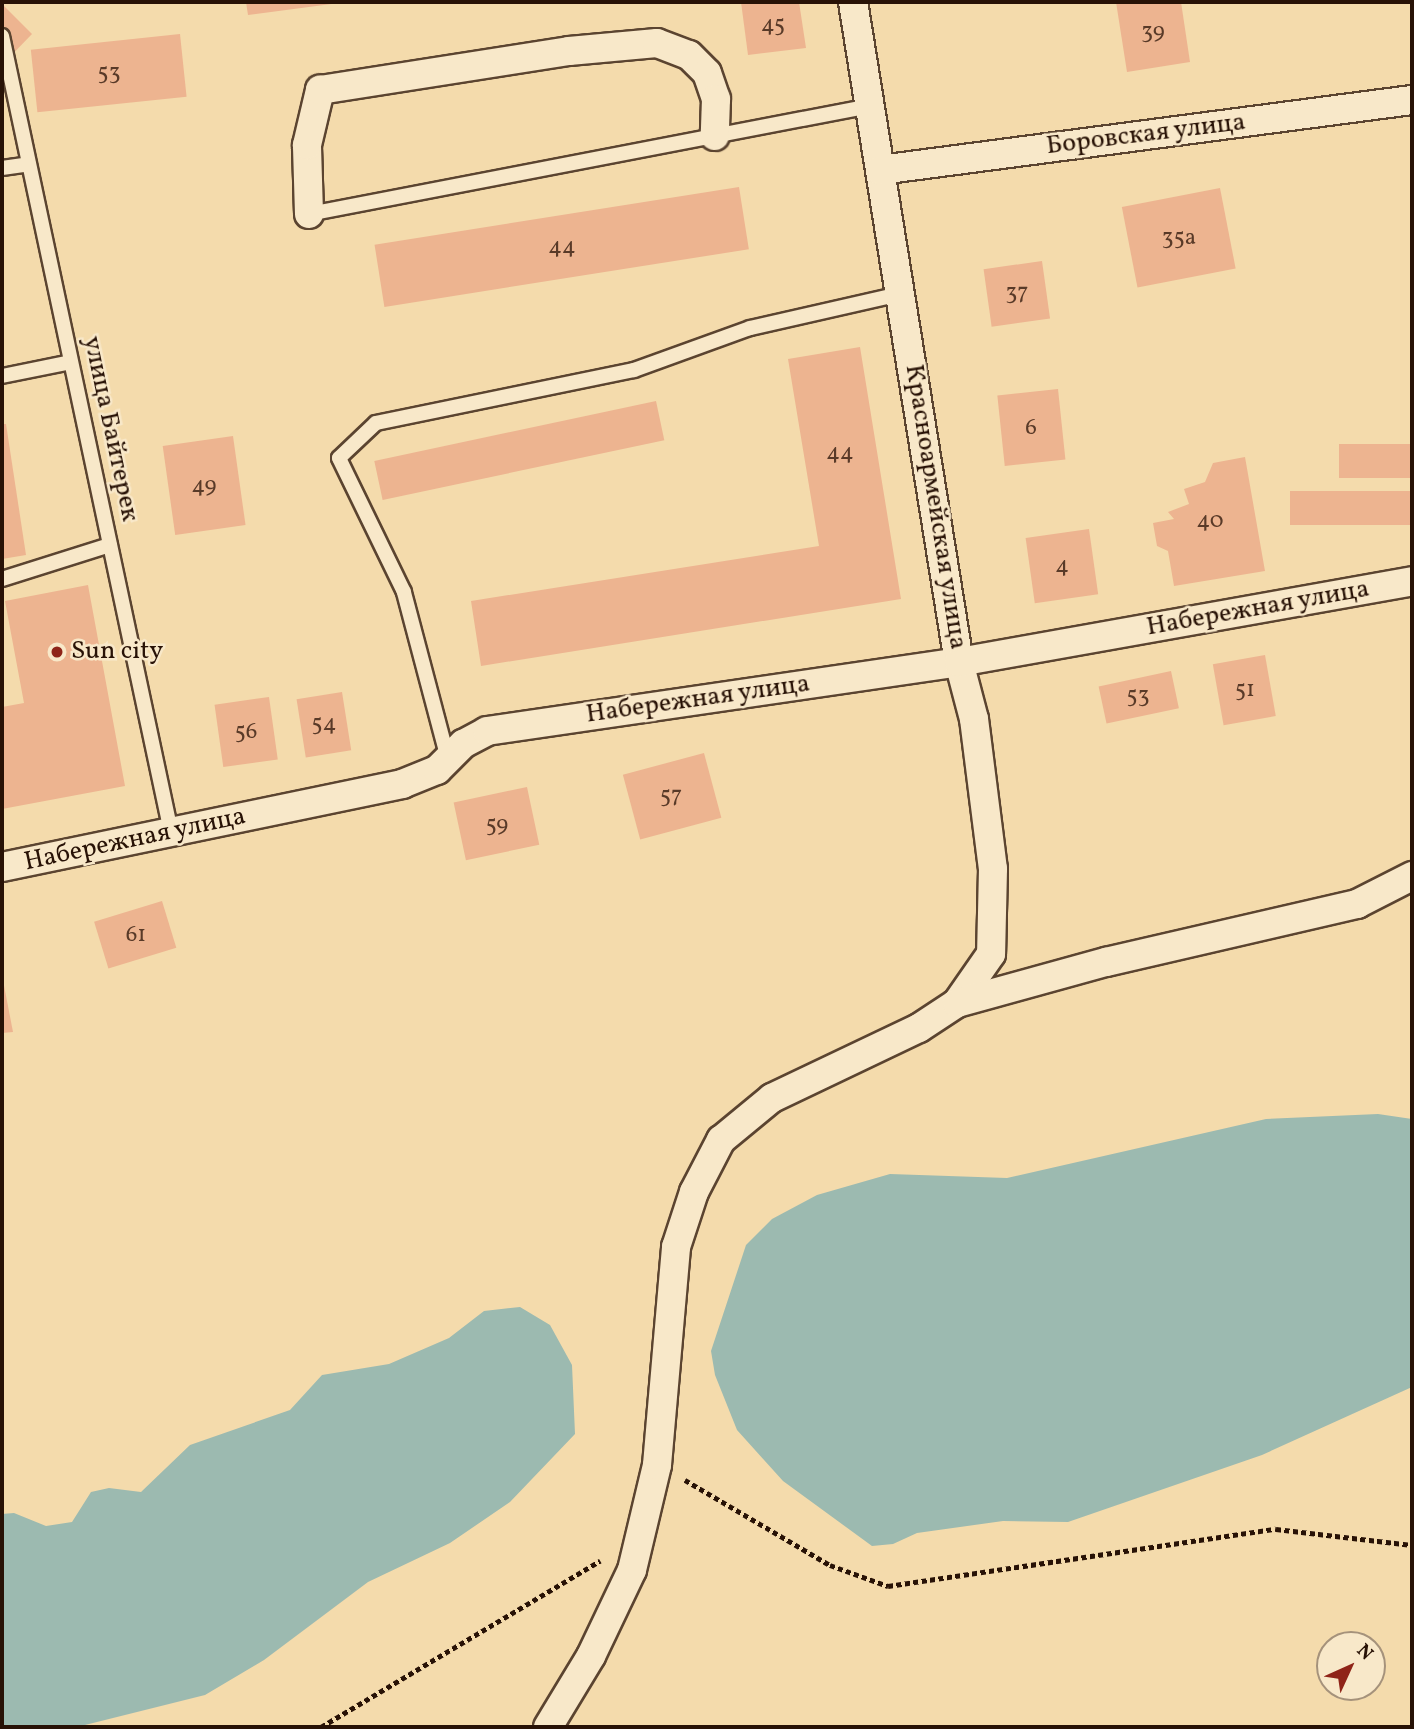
<!DOCTYPE html>
<meta charset="utf-8">
<style>
body{margin:0}
#map{position:relative;width:1414px;height:1729px;overflow:hidden;background:#f4dbac;font-family:Vollkorn,serif}
div>[style]{position:absolute}
[style*='--x']{left:calc(var(--x)*1px);top:calc(var(--y)*1px);width:calc(var(--w)*1px);rotate:calc(var(--a)*1deg)}
.water>*{inset:0;background:#9cbab0}
.building>*{inset:0;background:#edb490;transform-origin:0 0}
.path>*{height:4.5px;margin-top:-2.25px;transform-origin:0;background:repeating-linear-gradient(90deg,#281206 0 5px,transparent 0 8.5px)}
.roads{filter:drop-shadow(2px 0 #5b4430) drop-shadow(-2px 0 #5b4430) drop-shadow(0 2px #5b4430) drop-shadow(0 -2px #5b4430)}
.service>*{height:14px;margin:-7px;padding:0 7px;transform-origin:7px;border-radius:7px;background:#f8e8c9}
.minor>*{height:28px;margin:-14px;padding:0 14px;transform-origin:14px;border-radius:14px;background:#f8e8c9}
.dots>*{width:19px;height:19px;translate:-50% -50%;box-sizing:border-box;border:4px solid #f8e8c9;border-radius:50%}
span{translate:-50% -50%;white-space:nowrap;text-align:center;line-height:1.15;-webkit-text-stroke:5px #f8e8c9;paint-order:stroke}
.number-label{font-size:23px;color:#593a28}
.number-label span{-webkit-text-stroke-width:0}
.street-label{font-size:26px;color:#281206}
.poi-label{font-size:26px;color:#281206}
.left{translate:0 -50%;text-align:left}
.frame{position:absolute;inset:0;border:4px solid #281206;pointer-events:none}
.north{position:absolute;left:1316px;top:1631px;width:70px;height:70px;box-sizing:border-box;background:#f8e8c9;border:2px solid #a5927b;border-radius:50%;rotate:45deg;font-size:19px;font-weight:700;line-height:28px;text-align:center;color:#281206}
.north::after{content:'';display:block;margin:auto;width:24px;height:32px;background:#8f2418;clip-path:polygon(50% 0,100% 100%,50% 72%,0 100%)}
</style>
<div id="map">
<div class="water">
<div style="clip-path:polygon(1378px 1114px,1412px 1119px,1412px 1387px,1262px 1455px,1068px 1522px,1003px 1521px,917px 1533px,893px 1544px,872px 1546px,783px 1481px,737px 1430px,715px 1375px,711px 1351px,746px 1245px,772px 1219px,817px 1195px,890px 1174px,1007px 1178px,1266px 1119px)"></div>
<div style="clip-path:polygon(520px 1307px,550px 1325px,572px 1365px,575px 1434px,510px 1502px,450px 1543px,368px 1582px,264px 1660px,205px 1695px,77px 1727px,2px 1727px,2px 1514px,14px 1513px,46px 1526px,72px 1522px,91px 1492px,109px 1488px,141px 1492px,190px 1445px,290px 1410px,322px 1375px,389px 1364px,449px 1338px,484px 1311px)"></div>
</div>
<div class="building">
<div style="clip-path:polygon(246px 2px,339px 2px,339px 3px,248px 15px)"></div>
<div style="clip-path:polygon(741px 2px,799px 2px,806px 48px,748px 55px)"></div>
<div style="clip-path:polygon(1116px 2px,1181px 2px,1190px 62px,1127px 72px)"></div>
<div style="clip-path:polygon(2px 4px,32px 34px,2px 65px)"></div>
<div style="left:180px;top:34px;width:63px;height:150px;rotate:84deg"></div>
<div style="left:739px;top:187px;width:63px;height:369px;rotate:81deg"></div>
<div style="left:1220px;top:188px;width:82px;height:100px;rotate:79deg"></div>
<div style="left:1042px;top:261px;width:58px;height:59px;rotate:82deg"></div>
<div style="clip-path:polygon(860px 347px,901px 599px,481px 666px,471px 601px,819px 546px,788px 359px)"></div>
<div style="left:1058px;top:389px;width:71px;height:61px;rotate:84deg"></div>
<div style="left:656px;top:401px;width:40px;height:288px;rotate:78deg"></div>
<div style="clip-path:polygon(2px 424px,6px 424px,26px 555px,2px 559px)"></div>
<div style="left:233px;top:436px;width:90px;height:71px;rotate:82deg"></div>
<div style="left:1412px;top:444px;width:34px;height:73px;rotate:90deg"></div>
<div style="clip-path:polygon(1245px 457px,1265px 571px,1174px 586px,1168px 551px,1157px 546px,1153px 523px,1174px 519px,1168px 512px,1189px 504px,1184px 489px,1205px 482px,1213px 463px)"></div>
<div style="left:1412px;top:491px;width:34px;height:122px;rotate:90deg"></div>
<div style="left:1089px;top:529px;width:66px;height:64px;rotate:82deg"></div>
<div style="clip-path:polygon(88px 585px,125px 786px,2px 809px,2px 707px,24px 703px,5px 601px)"></div>
<div style="left:1265px;top:655px;width:62px;height:53px;rotate:80deg"></div>
<div style="left:1171px;top:671px;width:38px;height:74px;rotate:78deg"></div>
<div style="left:342px;top:692px;width:59px;height:46px;rotate:81deg"></div>
<div style="left:269px;top:697px;width:63px;height:55px;rotate:82deg"></div>
<div style="left:704px;top:753px;width:67px;height:84px;rotate:75deg"></div>
<div style="left:527px;top:787px;width:59px;height:75px;rotate:78deg"></div>
<div style="left:162px;top:901px;width:49px;height:71px;rotate:73deg"></div>
<div style="clip-path:polygon(2px 975px,13px 1032px,2px 1033px)"></div>
</div>
<div class="path">
<div style="--x:685;--y:1480;--w:168;--a:30.4"></div>
<div style="--x:830;--y:1565;--w:62;--a:19.9"></div>
<div style="--x:888;--y:1586;--w:392;--a:-8.4"></div>
<div style="--x:1276;--y:1529;--w:137;--a:6.7"></div>
<div style="--x:321;--y:1727;--w:325;--a:-30.8"></div>
</div>
<div class="roads">
<div class="service">
<div style="--x:2;--y:36;--w:814;--a:78.01"></div>
<div style="--x:2;--y:168;--w:27;--a:-8"></div>
<div style="--x:309;--y:214;--w:571;--a:-10.9"></div>
<div style="--x:2;--y:376;--w:70;--a:-11.5"></div>
<div style="--x:2;--y:579;--w:113;--a:-17.5"></div>
<div style="--x:448;--y:759;--w:173;--a:-104.8"></div>
<div style="--x:404;--y:592;--w:149;--a:-115.9"></div>
<div style="--x:339;--y:458;--w:51;--a:-43.4"></div>
<div style="--x:376;--y:423;--w:263;--a:-11.6"></div>
<div style="--x:634;--y:370;--w:123;--a:-19.9"></div>
<div style="--x:750;--y:328;--w:154;--a:-12.8"></div>
</div>
<div class="minor">
<div style="--x:853;--y:2;--w:668;--a:80.88"></div>
<div style="--x:959;--y:662;--w:59;--a:75.3"></div>
<div style="--x:974;--y:719;--w:151;--a:82.8"></div>
<div style="--x:993;--y:869;--w:85;--a:91.3"></div>
<div style="--x:991;--y:954;--w:60;--a:124.8"></div>
<div style="--x:880;--y:170;--w:537;--a:-7.5"></div>
<div style="--x:309;--y:214;--w:69;--a:-91.7"></div>
<div style="--x:307;--y:145;--w:57;--a:-76.7"></div>
<div style="--x:320;--y:90;--w:252;--a:-8.9"></div>
<div style="--x:569;--y:51;--w:88;--a:-5.2"></div>
<div style="--x:657;--y:43;--w:34;--a:21"></div>
<div style="--x:689;--y:55;--w:25;--a:45"></div>
<div style="--x:707;--y:73;--w:28;--a:71"></div>
<div style="--x:716;--y:99;--w:37;--a:92"></div>
<div style="--x:2;--y:867;--w:409;--a:-11.7"></div>
<div style="--x:402;--y:784;--w:38;--a:-22"></div>
<div style="--x:437;--y:770;--w:37;--a:-45"></div>
<div style="--x:463;--y:744;--w:27;--a:-28"></div>
<div style="--x:487;--y:731;--w:477;--a:-8.3"></div>
<div style="--x:959;--y:662;--w:460;--a:-10.1"></div>
<div style="--x:548;--y:1727;--w:83;--a:-58.8"></div>
<div style="--x:591;--y:1656;--w:95;--a:-64.5"></div>
<div style="--x:632;--y:1570;--w:108;--a:-76.6"></div>
<div style="--x:657;--y:1465;--w:219;--a:-85"></div>
<div style="--x:676;--y:1247;--w:58;--a:-71.9"></div>
<div style="--x:694;--y:1192;--w:59;--a:-62.6"></div>
<div style="--x:721;--y:1140;--w:66;--a:-39.5"></div>
<div style="--x:772;--y:1098;--w:163;--a:-25.5"></div>
<div style="--x:919;--y:1028;--w:45;--a:-33.3"></div>
<div style="--x:957;--y:1003;--w:155;--a:-15.4"></div>
<div style="--x:1106;--y:962;--w:258;--a:-13"></div>
<div style="--x:1357;--y:904;--w:62;--a:-27"></div>
</div>
</div>
<div class="dots">
<div style="left:57px;top:652px;background:#8f2418"></div>
</div>
<div class="number-label">
<span style="left:773px;top:25px">45</span>
<span style="left:1153px;top:32px">39</span>
<span style="left:109px;top:73px">53</span>
<span style="left:1179px;top:238px">35а</span>
<span style="left:562px;top:247px">44</span>
<span style="left:1017px;top:293px">37</span>
<span style="left:1031px;top:428px">6</span>
<span style="left:840px;top:453px">44</span>
<span style="left:204px;top:486px">49</span>
<span style="left:1210px;top:521px">40</span>
<span style="left:1062px;top:566px">4</span>
<span style="left:1245px;top:690px">51</span>
<span style="left:1138px;top:696px">53</span>
<span style="left:324px;top:724px">54</span>
<span style="left:246px;top:732px">56</span>
<span style="left:671px;top:796px">57</span>
<span style="left:497px;top:825px">59</span>
<span style="left:136px;top:935px">61</span>
</div>
<div class="street-label">
<span style="left:1146px;top:135px;rotate:-7deg">Боровская улица</span>
<span style="left:110px;top:429px;rotate:78deg">улица Байтерек</span>
<span style="left:935px;top:507px;rotate:81deg">Красноармейская улица</span>
<span style="left:1258px;top:609px;rotate:-10deg">Набережная улица</span>
<span style="left:698px;top:700px;rotate:-8deg">Набережная улица</span>
<span style="left:135px;top:840px;rotate:-12deg">Набережная улица</span>
</div>
<div class="poi-label">
<span class="left" style="left:71px;top:652px">Sun city</span>
</div>
<div class="frame"></div>
<div class="north">N</div>
</div>
